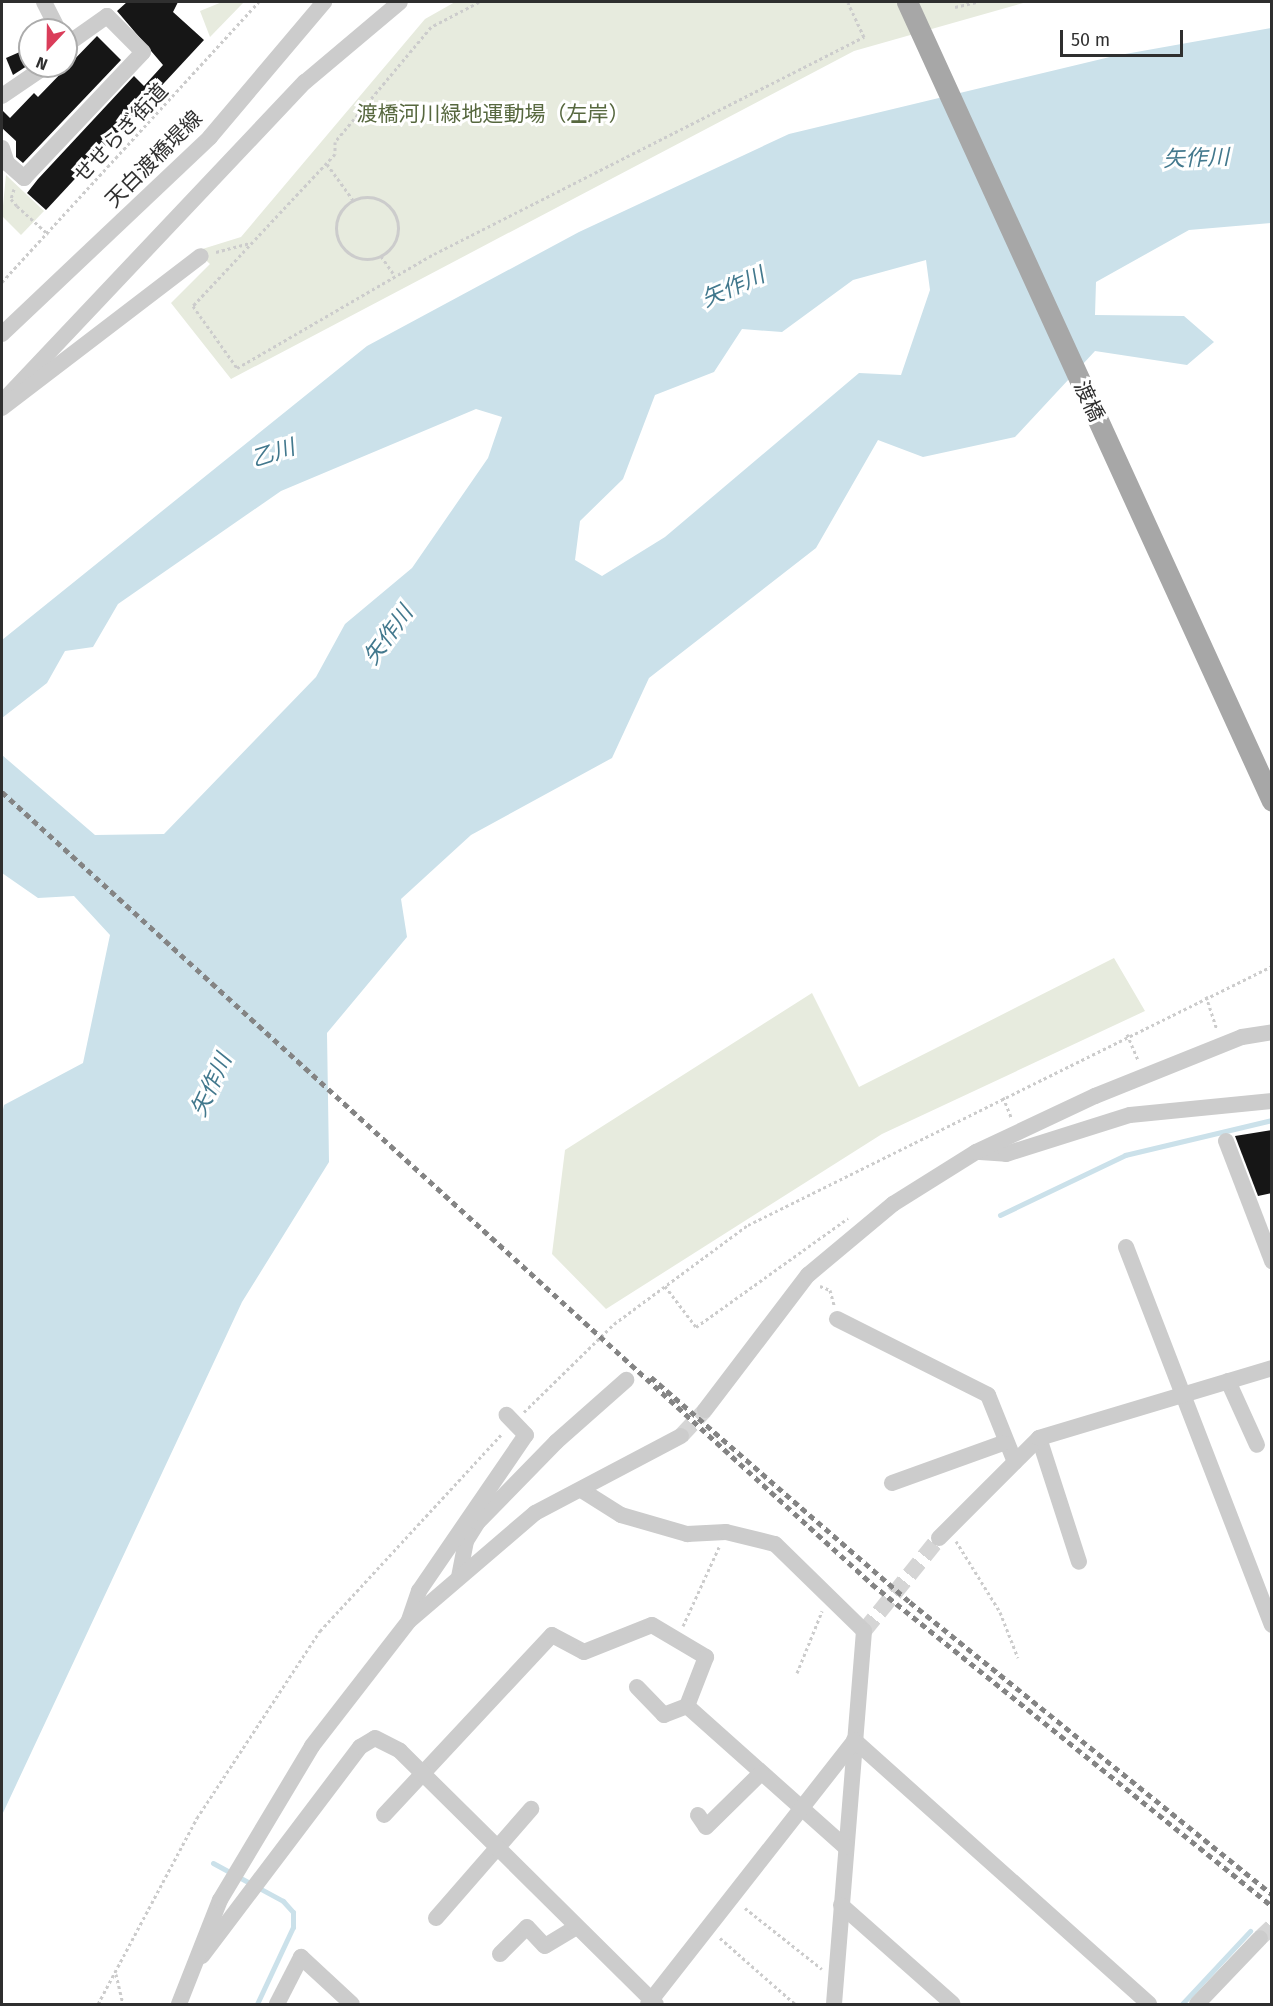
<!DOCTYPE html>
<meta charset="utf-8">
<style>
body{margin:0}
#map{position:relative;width:1273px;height:2006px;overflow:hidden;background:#fff;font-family:"Fira Sans","Noto Sans JP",sans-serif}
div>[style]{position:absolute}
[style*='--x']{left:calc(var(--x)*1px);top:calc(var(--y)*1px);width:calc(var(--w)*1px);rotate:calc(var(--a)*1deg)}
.green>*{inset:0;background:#e7ebde}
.water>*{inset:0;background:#cbe1ea}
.stream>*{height:5px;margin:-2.5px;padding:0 2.5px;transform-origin:2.5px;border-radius:2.5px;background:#cbe1ea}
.building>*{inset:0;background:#161616}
.minor-tunnel>*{height:16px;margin-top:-8px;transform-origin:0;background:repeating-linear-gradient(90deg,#d5d5d5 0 16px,transparent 0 24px)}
.path>*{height:3px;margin-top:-1.5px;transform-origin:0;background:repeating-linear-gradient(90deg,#ccc 0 3px,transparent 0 6px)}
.path>.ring{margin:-1.5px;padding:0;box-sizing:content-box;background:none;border:3px solid #ccc;border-radius:50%}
.minor>*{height:16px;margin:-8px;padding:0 8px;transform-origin:8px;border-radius:8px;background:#ccc}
.major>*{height:21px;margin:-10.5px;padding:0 10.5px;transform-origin:10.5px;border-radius:10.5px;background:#a7a7a7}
.rail>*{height:4.5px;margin-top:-2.25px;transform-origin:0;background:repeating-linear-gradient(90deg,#848484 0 6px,transparent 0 10.5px)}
span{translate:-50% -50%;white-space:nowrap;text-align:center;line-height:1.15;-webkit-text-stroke:6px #fff;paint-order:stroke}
.park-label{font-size:21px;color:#57683f}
.street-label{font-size:21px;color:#2f2f2f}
.water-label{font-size:22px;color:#42788d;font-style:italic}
.frame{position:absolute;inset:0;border:3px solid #2f2f2f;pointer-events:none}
.north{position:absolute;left:18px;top:18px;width:60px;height:60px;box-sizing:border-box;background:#fff;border:2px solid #acacac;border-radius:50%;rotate:202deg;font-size:16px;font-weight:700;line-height:24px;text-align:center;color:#2f2f2f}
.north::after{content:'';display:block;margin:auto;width:21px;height:27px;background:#da3d5a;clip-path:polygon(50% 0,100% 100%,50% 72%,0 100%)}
.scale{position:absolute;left:1060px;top:30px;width:123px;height:27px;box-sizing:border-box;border:3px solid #2f2f2f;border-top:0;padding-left:8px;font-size:18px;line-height:21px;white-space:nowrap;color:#2f2f2f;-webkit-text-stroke:4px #fff;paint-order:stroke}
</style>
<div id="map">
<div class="green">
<div style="clip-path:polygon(222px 2px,244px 2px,210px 37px,200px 11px)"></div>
<div style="clip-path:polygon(455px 2px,1027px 2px,854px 51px,231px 379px,171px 303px,210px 264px,196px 251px,241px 237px,425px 19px)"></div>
<div style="clip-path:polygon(6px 175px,44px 211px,21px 235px,2px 216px)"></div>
<div style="clip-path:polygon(1114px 958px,1145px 1011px,882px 1134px,606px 1309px,552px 1254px,565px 1150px,812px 993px,859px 1087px)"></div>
</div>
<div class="water">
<div style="clip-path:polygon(evenodd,1271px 28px,1271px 223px,1189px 230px,1096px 282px,1095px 315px,1184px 316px,1214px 342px,1187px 365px,1095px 351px,1015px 437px,923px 457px,878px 440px,816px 548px,649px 678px,612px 758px,471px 835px,401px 899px,407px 937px,327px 1033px,329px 1162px,242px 1302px,2px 1815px,2px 1114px,4px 1105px,83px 1063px,110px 935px,74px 896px,38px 898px,2px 873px,2px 755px,95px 835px,164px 834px,316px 677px,345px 624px,412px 568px,488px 458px,502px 417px,476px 409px,281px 491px,118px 604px,93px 647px,65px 651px,47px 683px,2px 718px,2px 640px,367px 346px,579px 232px,789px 134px,1114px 56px,1271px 28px,926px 260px,930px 290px,901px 375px,859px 373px,665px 537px,602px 576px,575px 560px,580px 521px,623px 479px,655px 395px,714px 372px,742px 329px,782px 332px,853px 280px,926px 260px)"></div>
</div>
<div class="stream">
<div style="--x:1000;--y:1215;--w:139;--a:-25.6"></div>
<div style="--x:1125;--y:1155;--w:151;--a:-13.4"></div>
<div style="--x:213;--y:1863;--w:80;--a:28.5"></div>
<div style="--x:283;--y:1901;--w:15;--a:48"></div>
<div style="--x:293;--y:1912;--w:15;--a:90"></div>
<div style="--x:293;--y:1927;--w:85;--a:115.1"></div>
<div style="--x:1182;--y:2004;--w:100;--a:-47"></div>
</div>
<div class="building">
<div style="clip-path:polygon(127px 2px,178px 2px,173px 12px,204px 40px,46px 210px,27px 193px,38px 179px,134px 76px,144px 86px,163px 65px,117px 11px)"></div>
<div style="clip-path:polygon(97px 36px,121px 60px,23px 163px,16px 157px,16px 141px,2px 128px,2px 110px,10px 118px,34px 93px,38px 97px)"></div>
<div style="clip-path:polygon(22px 51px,30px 52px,30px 64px,13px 75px,6px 58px)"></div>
<div style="clip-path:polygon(1272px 1130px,1272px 1193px,1258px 1196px,1235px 1136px)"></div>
</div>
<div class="minor-tunnel">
<div style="--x:681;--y:1436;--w:35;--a:-47"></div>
<div style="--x:864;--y:1631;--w:119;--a:-51.1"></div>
<div style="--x:1260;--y:1938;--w:16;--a:-43"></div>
</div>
<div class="path">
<div style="--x:479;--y:2;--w:54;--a:152.5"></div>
<div style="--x:431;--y:27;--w:150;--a:129.9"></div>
<div style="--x:335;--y:142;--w:12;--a:90"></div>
<div style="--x:335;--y:154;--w:208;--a:133.1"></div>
<div style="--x:193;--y:306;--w:76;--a:54.6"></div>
<div style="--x:237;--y:368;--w:228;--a:-30.1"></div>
<div style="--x:434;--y:254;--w:482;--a:-26.8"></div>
<div style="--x:864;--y:37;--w:38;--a:-115"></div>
<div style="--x:955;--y:7;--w:22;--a:-13"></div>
<div style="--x:327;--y:164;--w:44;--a:54.2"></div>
<div style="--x:14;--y:189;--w:10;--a:107"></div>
<div style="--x:11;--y:199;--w:9;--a:49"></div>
<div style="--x:17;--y:206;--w:42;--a:42.1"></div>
<div class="ring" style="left:336px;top:197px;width:59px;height:59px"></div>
<div style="--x:216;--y:252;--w:35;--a:-15"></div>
<div style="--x:381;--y:256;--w:24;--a:55"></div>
<div style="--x:2;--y:282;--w:380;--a:-47.5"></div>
<div style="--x:1206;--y:996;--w:35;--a:72"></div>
<div style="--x:1127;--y:1034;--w:28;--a:67"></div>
<div style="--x:1003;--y:1097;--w:22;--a:68"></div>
<div style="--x:665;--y:1286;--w:51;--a:52.9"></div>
<div style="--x:696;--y:1327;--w:187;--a:-35.6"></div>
<div style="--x:820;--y:1286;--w:11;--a:22"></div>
<div style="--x:830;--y:1290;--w:16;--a:75"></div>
<div style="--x:524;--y:1412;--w:126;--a:-44.4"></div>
<div style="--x:614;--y:1324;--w:167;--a:-36.5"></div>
<div style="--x:748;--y:1225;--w:585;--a:-26.3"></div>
<div style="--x:956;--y:1541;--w:84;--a:58.2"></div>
<div style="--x:1000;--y:1612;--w:49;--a:68.6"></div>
<div style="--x:683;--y:1626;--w:87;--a:-65.5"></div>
<div style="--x:797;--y:1673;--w:67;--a:-68"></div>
<div style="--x:745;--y:1908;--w:98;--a:38.4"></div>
<div style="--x:720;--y:1938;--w:100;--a:41.3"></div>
<div style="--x:116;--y:1974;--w:31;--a:77"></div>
<div style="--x:98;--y:2004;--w:211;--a:-62"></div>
<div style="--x:197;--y:1818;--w:224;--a:-56.7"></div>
<div style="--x:320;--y:1631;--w:268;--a:-47.3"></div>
</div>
<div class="minor">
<div style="--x:44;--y:2;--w:31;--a:63"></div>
<div style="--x:2;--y:96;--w:53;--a:-34.3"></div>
<div style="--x:2;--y:148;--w:16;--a:72"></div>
<div style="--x:7;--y:163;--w:23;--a:41"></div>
<div style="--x:24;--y:178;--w:173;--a:-46.6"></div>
<div style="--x:143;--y:52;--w:51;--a:-135"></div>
<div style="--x:107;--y:16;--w:50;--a:144.7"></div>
<div style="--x:2;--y:334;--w:286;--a:-43.4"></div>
<div style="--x:210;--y:137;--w:177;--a:-49.8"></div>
<div style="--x:2;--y:402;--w:441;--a:-46.6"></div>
<div style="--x:305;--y:82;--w:124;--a:-40.1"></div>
<div style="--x:2;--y:408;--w:250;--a:-37.4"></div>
<div style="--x:1226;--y:1141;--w:129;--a:69"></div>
<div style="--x:980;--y:1152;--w:26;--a:4"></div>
<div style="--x:1006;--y:1154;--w:130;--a:-17.5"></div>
<div style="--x:1130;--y:1115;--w:143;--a:-5.6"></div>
<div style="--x:1126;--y:1247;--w:405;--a:68.9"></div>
<div style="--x:837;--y:1319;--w:169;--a:26.7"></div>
<div style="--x:988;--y:1395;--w:72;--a:68.1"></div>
<div style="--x:1228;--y:1381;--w:70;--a:65.6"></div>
<div style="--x:705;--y:1410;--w:170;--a:-52.7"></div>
<div style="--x:808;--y:1275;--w:111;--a:-39.9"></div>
<div style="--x:893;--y:1204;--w:98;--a:-32.1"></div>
<div style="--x:976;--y:1152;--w:132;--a:-25.2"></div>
<div style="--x:1095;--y:1096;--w:158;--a:-21.9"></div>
<div style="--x:1242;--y:1037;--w:30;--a:-9"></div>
<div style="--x:1039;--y:1438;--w:130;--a:72.1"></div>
<div style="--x:892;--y:1483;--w:118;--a:-19.8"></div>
<div style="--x:583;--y:1491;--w:45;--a:32.3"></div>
<div style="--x:621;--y:1515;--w:69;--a:16.1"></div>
<div style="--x:687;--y:1534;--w:39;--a:-3"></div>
<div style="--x:726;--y:1532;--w:50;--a:13.8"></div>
<div style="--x:775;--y:1544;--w:124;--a:44.3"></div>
<div style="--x:864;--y:1631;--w:374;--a:94.6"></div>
<div style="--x:939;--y:1538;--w:141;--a:-45"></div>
<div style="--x:1039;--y:1438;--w:243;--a:-16.7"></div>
<div style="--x:459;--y:1577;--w:37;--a:-79"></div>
<div style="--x:466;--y:1541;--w:22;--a:-58"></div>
<div style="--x:478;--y:1522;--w:112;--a:-45.7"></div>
<div style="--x:556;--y:1442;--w:94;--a:-41.5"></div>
<div style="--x:409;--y:1620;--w:31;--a:-71"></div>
<div style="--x:419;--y:1591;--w:189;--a:-55.6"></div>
<div style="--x:526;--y:1435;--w:28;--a:-134"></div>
<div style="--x:687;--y:1706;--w:212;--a:41.7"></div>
<div style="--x:854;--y:1740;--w:396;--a:41.8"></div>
<div style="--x:384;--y:1815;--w:246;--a:-47"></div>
<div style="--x:552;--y:1635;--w:36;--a:28"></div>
<div style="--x:584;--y:1652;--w:73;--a:-21.7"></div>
<div style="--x:652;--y:1625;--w:63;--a:30.7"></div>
<div style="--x:706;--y:1657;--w:53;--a:111.2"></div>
<div style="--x:687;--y:1706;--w:25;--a:159"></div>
<div style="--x:664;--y:1715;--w:39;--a:-134"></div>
<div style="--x:698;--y:1815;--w:14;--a:56"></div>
<div style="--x:706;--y:1827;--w:77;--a:-44.5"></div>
<div style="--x:841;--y:1905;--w:149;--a:41.5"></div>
<div style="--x:436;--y:1918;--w:145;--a:-48.9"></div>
<div style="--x:500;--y:1954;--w:38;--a:-45"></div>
<div style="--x:527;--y:1927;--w:26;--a:47"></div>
<div style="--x:545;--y:1946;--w:37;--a:-31"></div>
<div style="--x:202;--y:1956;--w:262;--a:-52.9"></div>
<div style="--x:360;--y:1747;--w:17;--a:-31"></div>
<div style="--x:375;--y:1738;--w:28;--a:27"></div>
<div style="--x:400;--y:1751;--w:360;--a:44.7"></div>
<div style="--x:179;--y:2004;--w:112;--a:-68.5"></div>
<div style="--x:220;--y:1900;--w:179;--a:-59.1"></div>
<div style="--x:312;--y:1746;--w:158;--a:-52.2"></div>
<div style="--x:409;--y:1621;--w:166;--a:-40.6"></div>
<div style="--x:535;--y:1513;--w:165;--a:-27.8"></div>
<div style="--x:277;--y:2004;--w:53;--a:-62.9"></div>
<div style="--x:301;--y:1957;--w:69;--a:42.7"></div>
<div style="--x:648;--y:2004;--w:334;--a:-51.9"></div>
<div style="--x:1197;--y:2004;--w:91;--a:-46.3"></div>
</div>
<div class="major">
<div style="--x:907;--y:2;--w:878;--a:65.45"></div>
</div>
<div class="rail">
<div style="--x:2;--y:792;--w:1177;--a:42.31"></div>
<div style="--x:872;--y:1584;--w:514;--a:38.83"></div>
<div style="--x:651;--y:1377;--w:343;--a:41"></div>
<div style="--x:910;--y:1602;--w:465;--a:38.9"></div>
</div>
<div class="park-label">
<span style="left:493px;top:114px">渡橋河川緑地運動場（左岸）</span>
</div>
<div class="street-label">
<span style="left:121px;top:133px;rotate:-47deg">せせらぎ街道</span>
<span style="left:154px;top:159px;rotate:-45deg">天白渡橋堤線</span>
<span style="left:1089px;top:401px;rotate:65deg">渡橋</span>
</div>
<div class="water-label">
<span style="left:1196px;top:158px;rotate:-2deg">矢作川</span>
<span style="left:733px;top:287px;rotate:-24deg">矢作川</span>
<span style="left:273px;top:453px;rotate:-18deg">乙川</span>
<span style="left:388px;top:635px;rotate:-54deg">矢作川</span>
<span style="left:211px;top:1085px;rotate:-65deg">矢作川</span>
</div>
<div class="frame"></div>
<div class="north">N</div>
<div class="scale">50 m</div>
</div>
